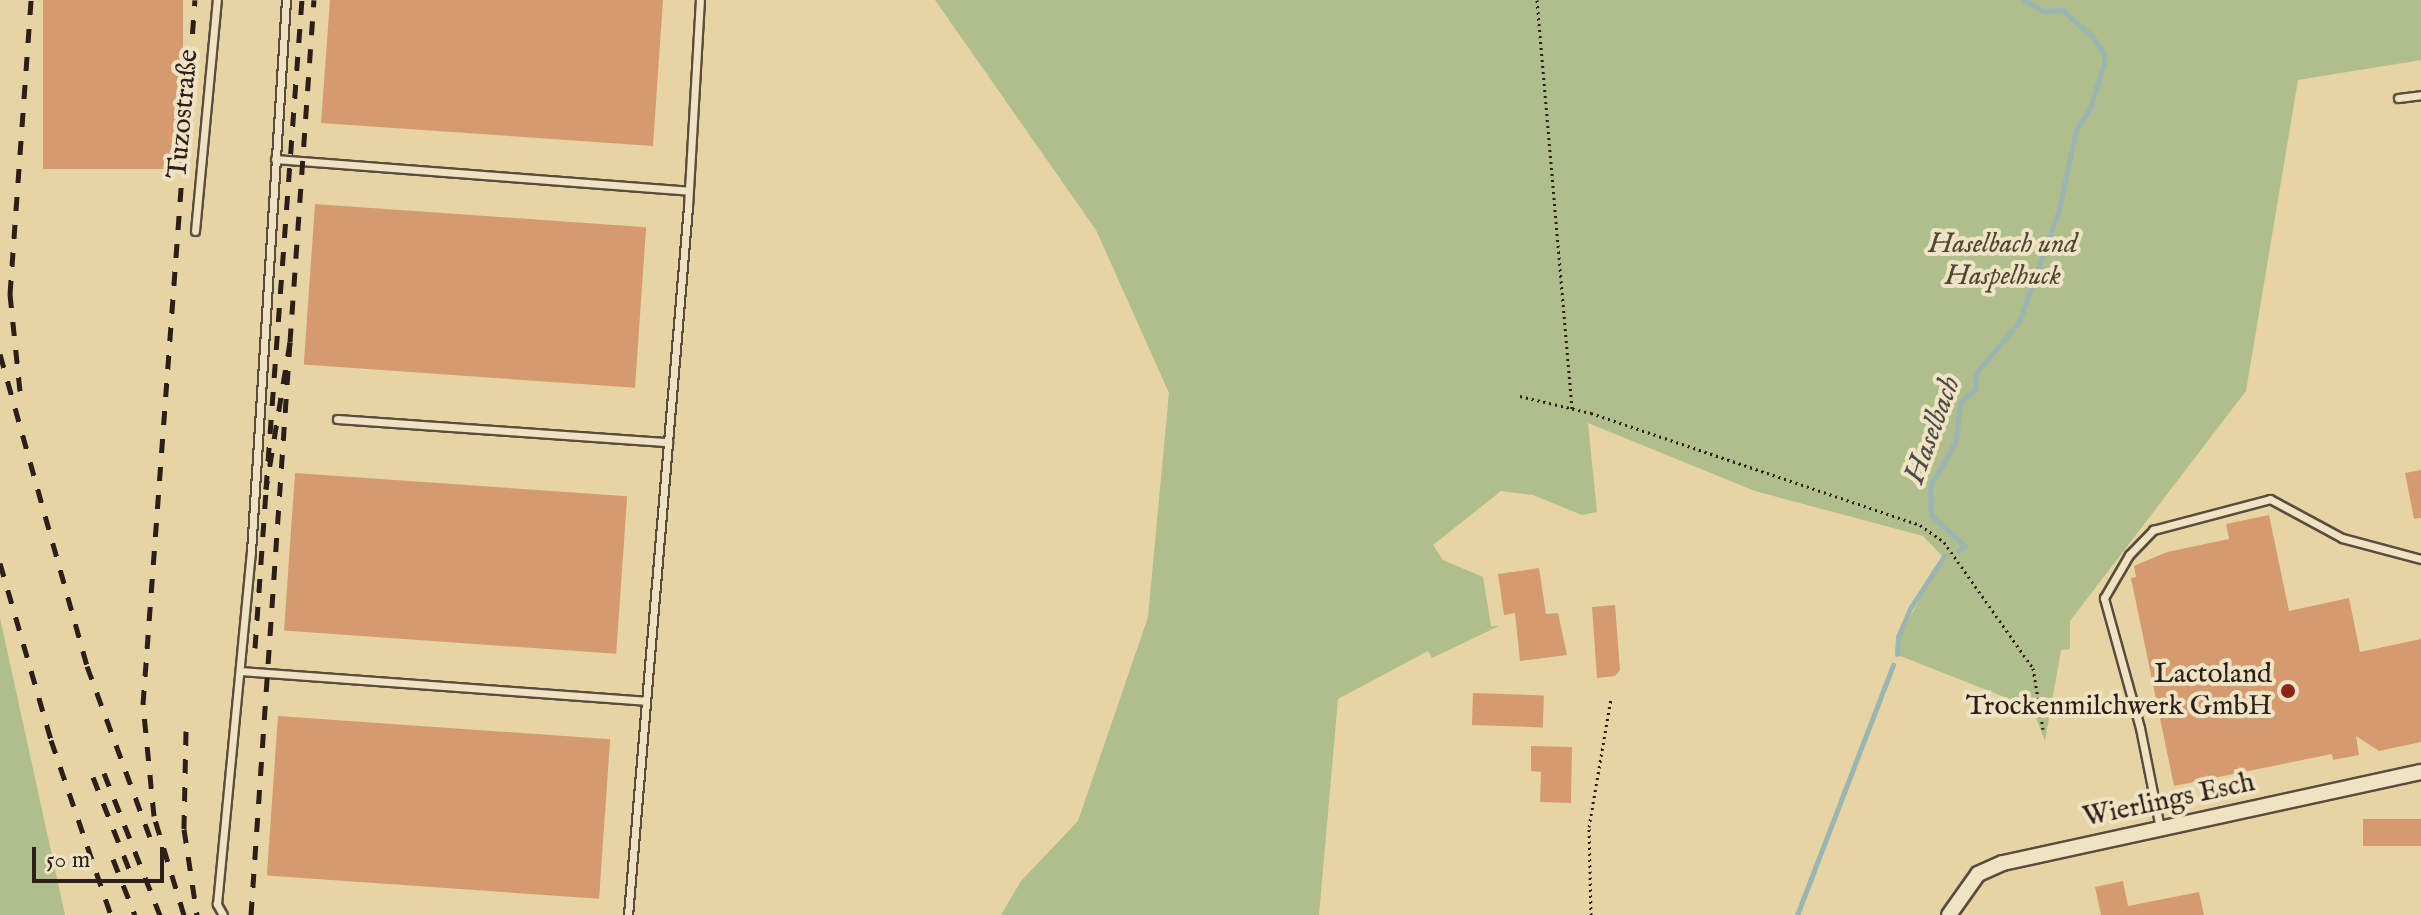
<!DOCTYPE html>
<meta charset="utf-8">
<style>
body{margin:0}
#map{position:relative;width:2421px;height:915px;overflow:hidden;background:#e7d4a5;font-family:"IM FELL English",serif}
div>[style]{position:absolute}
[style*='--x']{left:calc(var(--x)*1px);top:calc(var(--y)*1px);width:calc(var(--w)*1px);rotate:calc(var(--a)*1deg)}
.green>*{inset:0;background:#afbe8b}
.stream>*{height:5px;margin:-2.5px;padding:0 2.5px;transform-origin:2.5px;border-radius:2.5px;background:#9bb6b2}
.building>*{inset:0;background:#d59b6e;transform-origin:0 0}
.path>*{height:3px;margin-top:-1.5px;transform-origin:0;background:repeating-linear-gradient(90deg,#2c1f1a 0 2px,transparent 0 6px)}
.roads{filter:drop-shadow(2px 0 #5b4c3d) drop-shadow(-2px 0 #5b4c3d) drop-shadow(0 2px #5b4c3d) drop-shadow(0 -2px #5b4c3d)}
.service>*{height:7px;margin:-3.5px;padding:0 3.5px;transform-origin:3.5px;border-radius:3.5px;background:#efe3c4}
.minor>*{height:14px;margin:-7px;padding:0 7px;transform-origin:7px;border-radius:7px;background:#efe3c4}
.rail>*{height:5px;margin-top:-2.5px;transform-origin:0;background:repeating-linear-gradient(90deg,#2c1f1a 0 14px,transparent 0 28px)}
.dots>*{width:22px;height:22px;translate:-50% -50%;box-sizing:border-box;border:4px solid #efe3c4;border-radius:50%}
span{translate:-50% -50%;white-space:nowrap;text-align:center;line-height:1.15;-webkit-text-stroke:8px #efe3c4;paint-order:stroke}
.street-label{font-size:28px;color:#2c1f1a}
.park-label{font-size:28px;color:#4d4736;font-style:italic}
.poi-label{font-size:28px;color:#2c1f1a}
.right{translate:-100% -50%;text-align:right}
.water-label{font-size:30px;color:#4d4c48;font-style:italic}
.scale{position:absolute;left:32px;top:847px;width:132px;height:36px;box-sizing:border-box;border:4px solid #2c1f1a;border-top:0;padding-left:10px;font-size:24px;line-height:28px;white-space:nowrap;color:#2c1f1a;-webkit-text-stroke:6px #efe3c4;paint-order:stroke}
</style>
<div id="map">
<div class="green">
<div style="clip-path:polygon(935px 0,2421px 0,2421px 60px,2298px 80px,2246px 391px,2070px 621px,2070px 649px,2061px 650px,2045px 741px,2032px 708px,1898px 655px,1899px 637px,1943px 557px,1923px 536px,1755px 491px,1588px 423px,1597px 512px,1582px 515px,1533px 495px,1501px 491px,1433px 545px,1443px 560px,1483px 577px,1491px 626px,1499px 626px,1432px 658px,1428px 651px,1338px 699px,1319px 915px,1001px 915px,1021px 881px,1078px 821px,1148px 617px,1169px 393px,1096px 230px)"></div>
<div style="clip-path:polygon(0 618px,65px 915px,0 915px)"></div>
</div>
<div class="stream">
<div style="--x:1958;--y:551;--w:9;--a:-36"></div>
<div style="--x:1965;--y:546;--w:46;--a:-137.6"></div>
<div style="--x:1931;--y:515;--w:29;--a:-92"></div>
<div style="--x:1930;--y:486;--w:52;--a:-60"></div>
<div style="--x:1956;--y:441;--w:39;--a:-84"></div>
<div style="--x:1960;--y:402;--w:19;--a:-39"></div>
<div style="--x:1975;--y:390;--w:17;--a:-87"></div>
<div style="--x:1976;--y:373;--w:67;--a:-49.9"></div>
<div style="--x:2019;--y:322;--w:120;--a:-70.5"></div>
<div style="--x:2059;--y:209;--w:81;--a:-77.9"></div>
<div style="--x:2076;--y:130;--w:26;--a:-58"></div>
<div style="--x:2090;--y:108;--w:47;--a:-72.7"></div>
<div style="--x:2104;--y:63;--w:9;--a:-90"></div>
<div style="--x:2104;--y:54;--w:22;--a:-124"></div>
<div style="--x:2092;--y:36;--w:40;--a:-139"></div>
<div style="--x:2062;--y:10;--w:19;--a:177"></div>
<div style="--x:2043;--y:11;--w:22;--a:-150"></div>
<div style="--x:1897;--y:654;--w:17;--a:-87"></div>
<div style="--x:1898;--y:637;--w:33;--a:-67"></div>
<div style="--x:1911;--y:607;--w:61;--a:-57.1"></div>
<div style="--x:1797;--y:915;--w:268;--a:-69"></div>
</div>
<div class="building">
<div style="left:43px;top:0;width:140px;height:169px"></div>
<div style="clip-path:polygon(330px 0,663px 0,653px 146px,321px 123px)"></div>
<div style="left:315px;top:204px;width:332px;height:161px;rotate:4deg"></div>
<div style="clip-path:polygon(2421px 470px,2421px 518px,2414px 519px,2405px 473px)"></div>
<div style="left:295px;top:473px;width:333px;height:158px;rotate:4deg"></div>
<div style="clip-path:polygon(2269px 515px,2289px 611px,2349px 598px,2360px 652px,2421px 639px,2421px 742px,2379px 751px,2356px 736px,2359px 755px,2333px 760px,2332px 754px,2174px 786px,2131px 578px,2136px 577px,2134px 566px,2167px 552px,2229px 539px,2226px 524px)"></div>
<div style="clip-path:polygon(1539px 568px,1546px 614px,1558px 613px,1567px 655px,1520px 661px,1515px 613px,1504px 615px,1498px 574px)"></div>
<div style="clip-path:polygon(1615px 605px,1620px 670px,1615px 676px,1597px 678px,1592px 607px)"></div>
<div style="left:1473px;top:693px;width:71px;height:32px;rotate:2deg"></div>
<div style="left:278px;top:716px;width:333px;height:160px;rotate:4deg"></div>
<div style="clip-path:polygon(1531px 746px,1572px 747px,1571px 803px,1540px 802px,1541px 772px,1531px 771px)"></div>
<div style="left:2421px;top:819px;width:27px;height:58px;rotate:90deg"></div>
<div style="clip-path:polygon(2123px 881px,2128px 906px,2199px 892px,2204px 915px,2101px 915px,2095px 887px)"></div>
</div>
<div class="path">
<div style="--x:1537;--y:0;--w:410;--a:85.1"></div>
<div style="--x:1520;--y:396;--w:73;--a:13.5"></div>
<div style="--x:1591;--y:413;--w:348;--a:18.8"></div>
<div style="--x:1920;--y:525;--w:29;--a:35"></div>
<div style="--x:1944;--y:542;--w:154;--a:54.8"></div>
<div style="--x:2033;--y:668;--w:62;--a:80.7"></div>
<div style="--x:1591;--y:915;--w:88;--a:-91.3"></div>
<div style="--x:1589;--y:827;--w:131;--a:-80.3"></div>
</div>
<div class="roads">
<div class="service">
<div style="--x:2398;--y:98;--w:23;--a:-7"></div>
<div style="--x:275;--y:159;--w:415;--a:4.4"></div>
<div style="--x:195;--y:231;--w:232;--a:-84.6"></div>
<div style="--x:337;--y:419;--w:332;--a:4"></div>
<div style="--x:240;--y:671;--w:406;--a:4.2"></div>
<div style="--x:2160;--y:828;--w:102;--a:-101.3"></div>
<div style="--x:2140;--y:728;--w:135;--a:-105.5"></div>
<div style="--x:2104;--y:598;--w:50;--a:-59.8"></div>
<div style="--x:2129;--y:555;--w:35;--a:-46"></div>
<div style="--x:2153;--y:530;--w:121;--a:-14.8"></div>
<div style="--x:2270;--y:499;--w:82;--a:28.4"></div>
<div style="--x:2342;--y:538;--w:82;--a:14.9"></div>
<div style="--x:223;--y:915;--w:13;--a:-119"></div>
<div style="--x:217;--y:904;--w:354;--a:-84.5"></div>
<div style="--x:251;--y:552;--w:553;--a:-86.37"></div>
<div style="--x:628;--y:915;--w:711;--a:-85.16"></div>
<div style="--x:688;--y:207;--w:207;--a:-86.7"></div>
</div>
<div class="minor">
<div style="--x:1949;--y:915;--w:50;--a:-54.7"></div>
<div style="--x:1978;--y:874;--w:27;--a:-24"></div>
<div style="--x:2003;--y:863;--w:428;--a:-12.3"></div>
</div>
</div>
<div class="rail">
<div style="--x:290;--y:342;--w:343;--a:-86"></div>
<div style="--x:0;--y:354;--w:324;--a:74.4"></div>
<div style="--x:87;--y:666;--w:182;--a:69.8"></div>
<div style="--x:20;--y:391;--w:98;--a:-95.9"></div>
<div style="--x:10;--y:294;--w:295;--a:-85.9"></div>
<div style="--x:0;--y:563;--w:184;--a:73.9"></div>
<div style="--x:51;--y:740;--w:185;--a:71.1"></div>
<div style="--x:255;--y:648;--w:159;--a:-86"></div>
<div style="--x:186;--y:731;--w:98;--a:91.2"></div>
<div style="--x:184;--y:829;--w:87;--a:81.4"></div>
<div style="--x:104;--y:773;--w:153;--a:68.5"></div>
<div style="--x:93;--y:777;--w:104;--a:68.6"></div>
<div style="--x:113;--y:859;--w:60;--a:68.6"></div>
<div style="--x:184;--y:915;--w:103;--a:-106.9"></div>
<div style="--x:154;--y:816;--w:113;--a:-95.6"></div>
<div style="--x:143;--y:704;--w:706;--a:-85.78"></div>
<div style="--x:251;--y:915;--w:574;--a:-86.11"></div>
<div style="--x:290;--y:342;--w:149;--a:99.3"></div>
<div style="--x:266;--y:489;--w:490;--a:-85.8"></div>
</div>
<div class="dots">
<div style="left:2288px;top:691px;background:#8f2418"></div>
</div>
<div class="street-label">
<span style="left:184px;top:114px;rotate:-85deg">Tuzostraße</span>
<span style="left:2169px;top:801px;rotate:-12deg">Wierlings Esch</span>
</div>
<div class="park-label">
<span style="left:2003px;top:261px">Haselbach und<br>Haspelhuck</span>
</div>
<div class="poi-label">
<span class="right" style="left:2272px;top:691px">Lactoland<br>Trockenmilchwerk GmbH</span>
</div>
<div class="water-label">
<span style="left:1933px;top:430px;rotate:-70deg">Haselbach</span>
</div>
<div class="scale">50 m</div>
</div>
